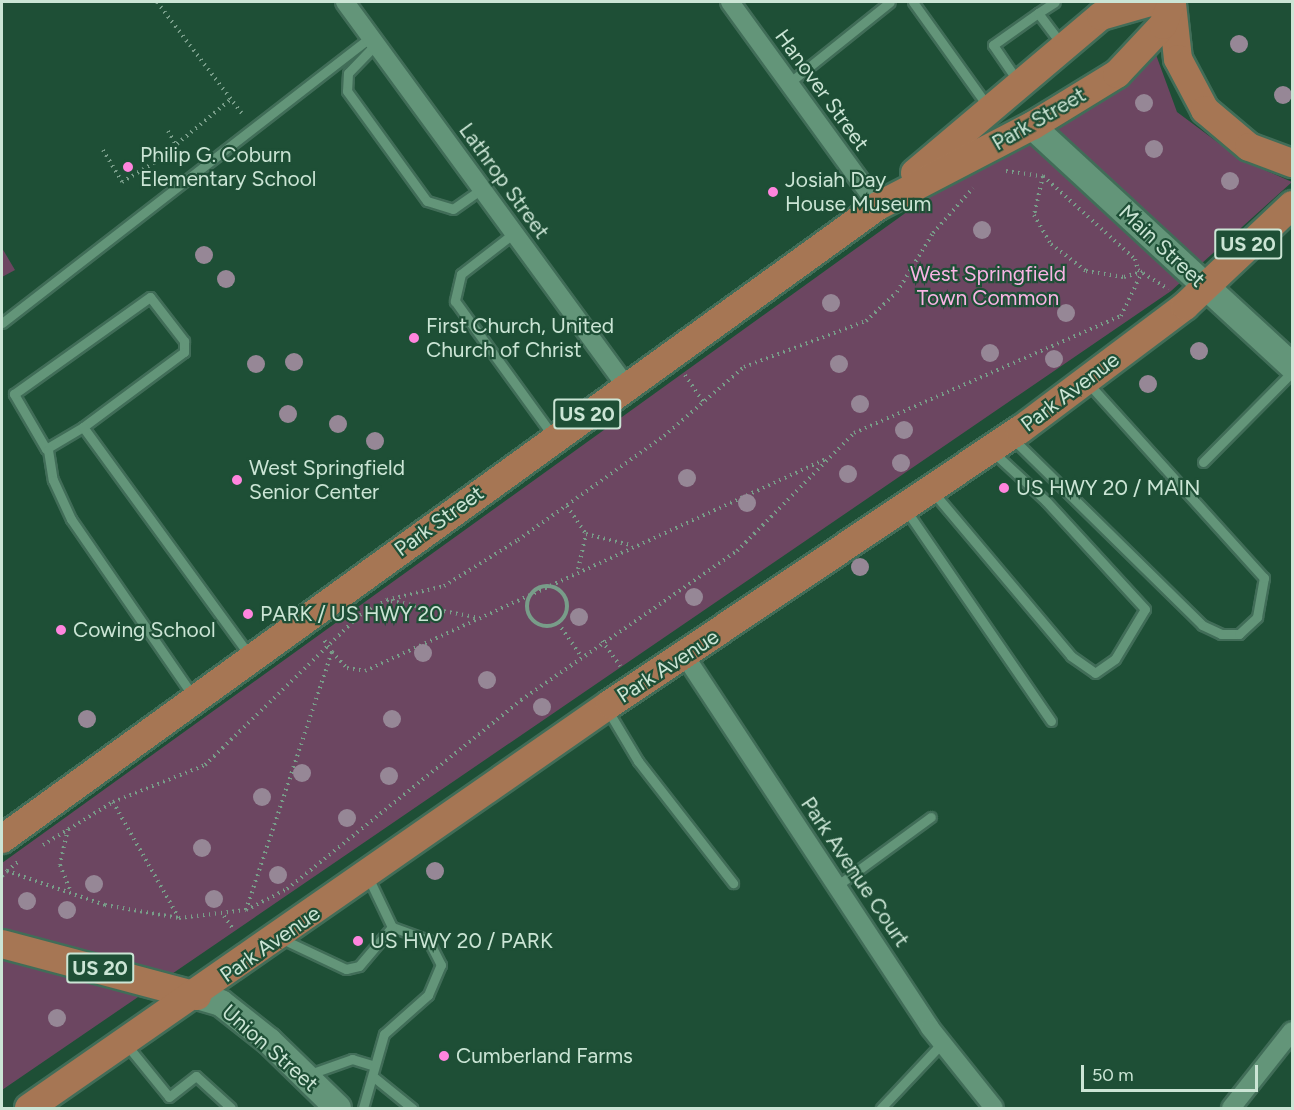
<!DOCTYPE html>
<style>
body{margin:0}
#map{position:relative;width:1294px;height:1110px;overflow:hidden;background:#1e4f36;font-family:Figtree,sans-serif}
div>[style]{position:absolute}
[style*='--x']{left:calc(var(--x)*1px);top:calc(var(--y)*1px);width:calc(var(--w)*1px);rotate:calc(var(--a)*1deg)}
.green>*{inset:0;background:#6c4661}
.path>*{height:4px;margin-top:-2px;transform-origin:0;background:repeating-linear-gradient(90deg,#789d89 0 1.5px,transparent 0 6px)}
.path>.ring{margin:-2px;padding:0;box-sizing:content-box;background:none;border:4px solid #789d89;border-radius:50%}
.roads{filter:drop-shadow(2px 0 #416d58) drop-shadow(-2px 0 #416d58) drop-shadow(0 2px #416d58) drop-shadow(0 -2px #416d58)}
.lane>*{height:9px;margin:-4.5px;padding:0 4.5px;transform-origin:4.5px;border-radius:4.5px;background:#639579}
.street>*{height:18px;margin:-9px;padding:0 9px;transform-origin:9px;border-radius:9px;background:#639579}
.secondary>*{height:26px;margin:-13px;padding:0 13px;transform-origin:13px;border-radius:13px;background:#639579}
.primary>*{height:28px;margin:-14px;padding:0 14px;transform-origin:14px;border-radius:14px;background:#a67654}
.trees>*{width:18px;height:18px;margin:-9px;border-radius:50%;background:#968796}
.dots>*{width:16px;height:16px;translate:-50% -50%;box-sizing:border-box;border:3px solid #1e4f36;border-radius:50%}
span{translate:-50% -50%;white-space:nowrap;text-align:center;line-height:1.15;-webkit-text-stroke:4.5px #1e4f36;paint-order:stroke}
.shield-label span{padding:2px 4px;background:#1e4f36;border:2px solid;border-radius:4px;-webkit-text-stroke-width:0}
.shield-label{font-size:20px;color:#cbe5d5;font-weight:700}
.street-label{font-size:21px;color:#cbe5d5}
.poi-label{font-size:21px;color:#cbe5d5}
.left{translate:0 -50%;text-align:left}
.park-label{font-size:21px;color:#f9b4e4}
.frame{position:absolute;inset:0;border:3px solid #cbe5d5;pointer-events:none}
.scale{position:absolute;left:1081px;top:1065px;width:177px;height:27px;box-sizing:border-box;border:3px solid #cbe5d5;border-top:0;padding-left:8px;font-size:18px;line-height:21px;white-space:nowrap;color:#cbe5d5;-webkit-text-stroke:4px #1e4f36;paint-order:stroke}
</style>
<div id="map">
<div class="green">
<div style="clip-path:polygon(1155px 52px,1177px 112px,1240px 159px,1292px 182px,1171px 291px,2px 1090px,2px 863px,936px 191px)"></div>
<div style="clip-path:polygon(2px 248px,15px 270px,2px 277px)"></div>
</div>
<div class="path">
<div style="--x:157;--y:2;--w:142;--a:52.7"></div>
<div style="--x:168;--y:131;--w:16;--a:60"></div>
<div style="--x:103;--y:150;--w:37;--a:59"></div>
<div style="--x:122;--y:182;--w:37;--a:-31"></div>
<div style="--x:154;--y:163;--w:100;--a:-39.7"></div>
<div style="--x:1006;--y:171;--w:37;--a:8"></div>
<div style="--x:1043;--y:176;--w:124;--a:42.1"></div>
<div style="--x:1135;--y:259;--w:11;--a:75"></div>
<div style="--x:1138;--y:270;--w:36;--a:32"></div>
<div style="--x:1043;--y:176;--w:40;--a:103"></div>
<div style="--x:1034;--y:215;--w:34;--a:60"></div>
<div style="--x:1051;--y:244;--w:44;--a:37.6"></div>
<div style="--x:1086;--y:271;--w:38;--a:9"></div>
<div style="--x:1124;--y:277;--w:19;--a:-16"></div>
<div style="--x:685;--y:375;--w:34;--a:56"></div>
<div style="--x:567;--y:506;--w:34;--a:56"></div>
<div style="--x:578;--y:569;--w:36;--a:-77"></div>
<div style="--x:586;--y:534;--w:45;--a:14"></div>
<div class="ring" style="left:527px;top:586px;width:36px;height:36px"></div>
<div style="--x:391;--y:601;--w:86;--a:10.8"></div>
<div style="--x:558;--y:623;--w:40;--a:55.1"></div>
<div style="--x:602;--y:641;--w:31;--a:54"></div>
<div style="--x:332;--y:652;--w:22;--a:47"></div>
<div style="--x:347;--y:668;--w:18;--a:9"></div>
<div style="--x:365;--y:671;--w:507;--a:-24.7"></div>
<div style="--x:113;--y:802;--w:133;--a:60.4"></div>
<div style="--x:68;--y:829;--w:37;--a:103"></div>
<div style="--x:60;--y:865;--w:27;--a:68"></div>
<div style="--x:43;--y:845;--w:82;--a:-31.6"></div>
<div style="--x:113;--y:802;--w:99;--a:-21.9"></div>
<div style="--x:205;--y:765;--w:216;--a:-44.1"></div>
<div style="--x:360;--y:615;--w:31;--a:-29"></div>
<div style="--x:387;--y:600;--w:59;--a:-13.8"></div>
<div style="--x:444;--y:586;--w:87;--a:-31.9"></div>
<div style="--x:518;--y:540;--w:179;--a:-35.5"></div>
<div style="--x:664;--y:436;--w:106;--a:-40.8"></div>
<div style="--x:744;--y:367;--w:130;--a:-20.7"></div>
<div style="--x:866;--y:321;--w:42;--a:-43.1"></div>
<div style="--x:897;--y:292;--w:69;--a:-58.6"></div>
<div style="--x:933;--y:233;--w:60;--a:-48.4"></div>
<div style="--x:7;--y:871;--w:16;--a:-40"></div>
<div style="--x:2;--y:876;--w:7;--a:-45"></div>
<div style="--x:7;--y:871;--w:104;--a:19.1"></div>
<div style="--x:105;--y:905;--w:75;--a:10"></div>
<div style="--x:179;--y:918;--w:67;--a:-6.8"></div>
<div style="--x:246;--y:910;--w:46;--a:-27.1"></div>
<div style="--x:287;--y:889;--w:301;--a:-38.9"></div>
<div style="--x:521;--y:700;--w:262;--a:-34.6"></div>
<div style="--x:737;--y:551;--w:166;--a:-45.2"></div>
<div style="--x:854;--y:433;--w:292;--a:-23.7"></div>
<div style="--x:1121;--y:316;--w:49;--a:-64.5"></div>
<div style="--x:246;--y:910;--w:272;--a:-71.6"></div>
<div style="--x:332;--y:652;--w:17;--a:-123"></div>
<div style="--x:224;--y:916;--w:16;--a:55"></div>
</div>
<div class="roads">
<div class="lane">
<div style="--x:913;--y:2;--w:130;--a:54.4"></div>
<div style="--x:1038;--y:13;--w:20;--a:-33"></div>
<div style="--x:376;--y:44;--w:40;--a:134"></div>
<div style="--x:348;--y:73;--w:18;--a:93"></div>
<div style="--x:347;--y:91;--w:136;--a:54"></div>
<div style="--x:427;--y:201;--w:27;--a:17"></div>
<div style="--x:453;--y:209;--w:35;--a:-35"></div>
<div style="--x:789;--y:83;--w:129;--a:-38.7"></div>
<div style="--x:1019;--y:83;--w:46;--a:-124.4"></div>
<div style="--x:993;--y:45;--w:55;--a:-35.4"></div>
<div style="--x:1038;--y:13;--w:38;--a:53"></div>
<div style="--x:514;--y:233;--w:67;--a:142.3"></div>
<div style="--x:461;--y:274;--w:28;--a:103"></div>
<div style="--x:455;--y:301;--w:167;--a:54"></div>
<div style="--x:2;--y:323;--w:467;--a:-37.8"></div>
<div style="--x:83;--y:427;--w:43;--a:149.3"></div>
<div style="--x:46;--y:449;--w:64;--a:-120.2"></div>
<div style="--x:14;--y:394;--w:167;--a:-35.5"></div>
<div style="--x:150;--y:297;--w:56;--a:52.3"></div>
<div style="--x:184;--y:341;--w:11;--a:90"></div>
<div style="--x:184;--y:352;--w:126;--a:143.4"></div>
<div style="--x:83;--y:427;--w:282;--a:53.9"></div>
<div style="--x:1012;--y:438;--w:267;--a:44.5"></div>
<div style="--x:1202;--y:625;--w:21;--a:25"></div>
<div style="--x:1221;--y:634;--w:18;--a:0"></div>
<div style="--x:1239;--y:634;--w:25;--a:-43"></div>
<div style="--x:1257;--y:617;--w:40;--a:-80"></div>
<div style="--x:1264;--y:578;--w:261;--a:-132.1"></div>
<div style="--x:48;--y:450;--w:30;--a:81"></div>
<div style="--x:53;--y:480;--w:43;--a:65.2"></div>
<div style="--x:71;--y:519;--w:215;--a:55.4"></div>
<div style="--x:1203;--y:462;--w:127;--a:-45.3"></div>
<div style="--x:933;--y:492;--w:214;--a:49.9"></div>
<div style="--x:1071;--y:656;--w:29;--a:35"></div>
<div style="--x:1095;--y:673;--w:24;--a:-35"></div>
<div style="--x:1115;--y:659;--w:58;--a:-59"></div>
<div style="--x:1145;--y:609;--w:147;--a:-132.5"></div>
<div style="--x:1046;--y:501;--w:74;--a:-137.2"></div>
<div style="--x:906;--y:510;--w:256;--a:55.5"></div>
<div style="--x:607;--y:709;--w:61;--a:59.2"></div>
<div style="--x:638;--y:761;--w:155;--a:52.1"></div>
<div style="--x:838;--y:885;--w:115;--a:-36.2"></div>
<div style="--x:280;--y:938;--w:73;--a:25.2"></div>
<div style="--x:346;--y:969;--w:13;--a:-13"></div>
<div style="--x:359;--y:966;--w:51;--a:-49.8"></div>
<div style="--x:126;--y:1044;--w:68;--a:50.9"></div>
<div style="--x:169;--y:1097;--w:34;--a:-38"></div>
<div style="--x:196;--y:1076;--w:47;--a:42.4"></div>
<div style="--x:307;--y:1075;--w:48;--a:-19.6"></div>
<div style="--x:352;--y:1059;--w:21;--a:17"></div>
<div style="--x:375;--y:1078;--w:48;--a:39"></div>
<div style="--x:363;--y:1108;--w:77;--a:-74.2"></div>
<div style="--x:384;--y:1034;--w:59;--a:-41.6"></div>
<div style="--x:428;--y:995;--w:33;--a:-67"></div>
<div style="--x:441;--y:965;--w:28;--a:-117"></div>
<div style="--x:428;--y:940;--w:38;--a:-160"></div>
<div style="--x:392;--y:927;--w:55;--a:-115.6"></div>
<div style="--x:881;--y:1108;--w:89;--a:-46.8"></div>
</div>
<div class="street">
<div style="--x:345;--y:2;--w:476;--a:53.8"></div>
<div style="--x:730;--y:2;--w:252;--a:54"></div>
<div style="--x:685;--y:656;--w:445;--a:56.6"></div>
<div style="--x:930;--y:1028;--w:102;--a:51.3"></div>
<div style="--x:1231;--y:1108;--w:98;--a:-51.6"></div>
</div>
<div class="secondary">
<div style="--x:1032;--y:126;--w:354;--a:42.7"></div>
<div style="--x:197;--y:996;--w:25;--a:16"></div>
<div style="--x:221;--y:1003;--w:61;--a:38.4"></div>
<div style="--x:269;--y:1041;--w:96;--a:44.2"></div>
</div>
<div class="primary">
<div style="--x:1172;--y:4;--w:55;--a:83.8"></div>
<div style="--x:1178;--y:59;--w:58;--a:62.1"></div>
<div style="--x:1205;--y:110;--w:57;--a:40.1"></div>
<div style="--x:1249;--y:147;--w:46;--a:20.4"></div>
<div style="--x:915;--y:173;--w:243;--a:-40.2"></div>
<div style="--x:1101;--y:16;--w:51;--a:-15.9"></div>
<div style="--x:2;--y:839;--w:1081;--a:-35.85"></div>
<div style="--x:878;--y:206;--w:174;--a:-27.5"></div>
<div style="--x:1032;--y:126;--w:100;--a:-31.5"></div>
<div style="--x:1117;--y:74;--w:67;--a:-46.8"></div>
<div style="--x:1163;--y:25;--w:25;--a:-69"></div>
<div style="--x:2;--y:944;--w:202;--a:14.9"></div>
<div style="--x:29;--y:1108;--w:708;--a:-34.81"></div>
<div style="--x:610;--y:704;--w:493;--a:-33.8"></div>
<div style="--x:1020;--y:430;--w:206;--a:-36.9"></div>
<div style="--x:1185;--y:306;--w:147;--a:-43.3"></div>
</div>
</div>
<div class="trees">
<div style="left:1239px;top:44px"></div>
<div style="left:1283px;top:95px"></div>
<div style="left:1144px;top:103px"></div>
<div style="left:1154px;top:149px"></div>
<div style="left:1230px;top:181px"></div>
<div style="left:982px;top:230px"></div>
<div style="left:204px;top:255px"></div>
<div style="left:226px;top:279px"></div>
<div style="left:831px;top:303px"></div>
<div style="left:1066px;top:313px"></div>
<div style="left:1199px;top:351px"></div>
<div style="left:990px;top:353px"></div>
<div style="left:1054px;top:359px"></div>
<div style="left:294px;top:362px"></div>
<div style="left:256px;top:364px"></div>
<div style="left:839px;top:364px"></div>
<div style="left:1148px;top:384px"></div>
<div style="left:860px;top:404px"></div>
<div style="left:288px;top:414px"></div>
<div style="left:338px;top:424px"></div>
<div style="left:904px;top:430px"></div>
<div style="left:375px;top:441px"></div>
<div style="left:901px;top:463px"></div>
<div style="left:848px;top:474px"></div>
<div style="left:687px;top:478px"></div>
<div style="left:747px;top:503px"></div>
<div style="left:860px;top:567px"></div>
<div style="left:694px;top:597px"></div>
<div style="left:579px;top:617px"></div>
<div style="left:423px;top:653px"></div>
<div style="left:487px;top:680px"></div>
<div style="left:542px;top:707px"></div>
<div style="left:87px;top:719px"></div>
<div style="left:392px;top:719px"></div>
<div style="left:302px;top:773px"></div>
<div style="left:389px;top:776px"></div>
<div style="left:262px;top:797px"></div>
<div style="left:347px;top:818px"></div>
<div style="left:202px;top:848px"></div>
<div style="left:435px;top:871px"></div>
<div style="left:278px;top:875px"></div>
<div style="left:94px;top:884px"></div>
<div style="left:214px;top:899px"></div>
<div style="left:27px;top:901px"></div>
<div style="left:67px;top:910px"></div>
<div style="left:57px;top:1018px"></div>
</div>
<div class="dots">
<div style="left:128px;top:167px;background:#ff85de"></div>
<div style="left:773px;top:192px;background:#ff85de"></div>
<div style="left:414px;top:338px;background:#ff85de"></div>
<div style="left:237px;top:480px;background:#ff85de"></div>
<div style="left:1004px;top:488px;background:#ff85de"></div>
<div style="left:248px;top:614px;background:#ff85de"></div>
<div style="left:61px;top:630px;background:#ff85de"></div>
<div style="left:358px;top:941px;background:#ff85de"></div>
<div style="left:444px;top:1056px;background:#ff85de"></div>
</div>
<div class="shield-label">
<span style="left:1248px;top:244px">US 20</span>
<span style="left:587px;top:414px">US 20</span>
<span style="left:100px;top:968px">US 20</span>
</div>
<div class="street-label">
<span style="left:822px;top:90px;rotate:54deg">Hanover Street</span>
<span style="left:1039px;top:119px;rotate:-30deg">Park Street</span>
<span style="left:504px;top:181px;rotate:54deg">Lathrop Street</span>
<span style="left:1162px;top:246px;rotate:43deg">Main Street</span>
<span style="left:1070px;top:392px;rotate:-37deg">Park Avenue</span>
<span style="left:439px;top:521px;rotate:-36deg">Park Street</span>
<span style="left:668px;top:666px;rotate:-33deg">Park Avenue</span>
<span style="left:855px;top:872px;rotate:56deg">Park Avenue Court</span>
<span style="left:270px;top:944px;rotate:-35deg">Park Avenue</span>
<span style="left:270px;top:1048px;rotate:41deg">Union Street</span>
</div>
<div class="poi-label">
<span class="left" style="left:140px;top:167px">Philip G. Coburn<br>Elementary School</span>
<span class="left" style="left:785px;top:192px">Josiah Day<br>House Museum</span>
<span class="left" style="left:426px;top:338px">First Church, United<br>Church of Christ</span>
<span class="left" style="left:249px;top:480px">West Springfield<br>Senior Center</span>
<span class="left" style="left:1016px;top:488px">US HWY 20 / MAIN</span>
<span class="left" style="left:260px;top:614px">PARK / US HWY 20</span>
<span class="left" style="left:73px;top:630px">Cowing School</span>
<span class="left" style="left:370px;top:941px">US HWY 20 / PARK</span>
<span class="left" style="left:456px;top:1056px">Cumberland Farms</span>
</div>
<div class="park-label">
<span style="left:988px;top:286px">West Springfield<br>Town Common</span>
</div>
<div class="frame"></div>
<div class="scale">50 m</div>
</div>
